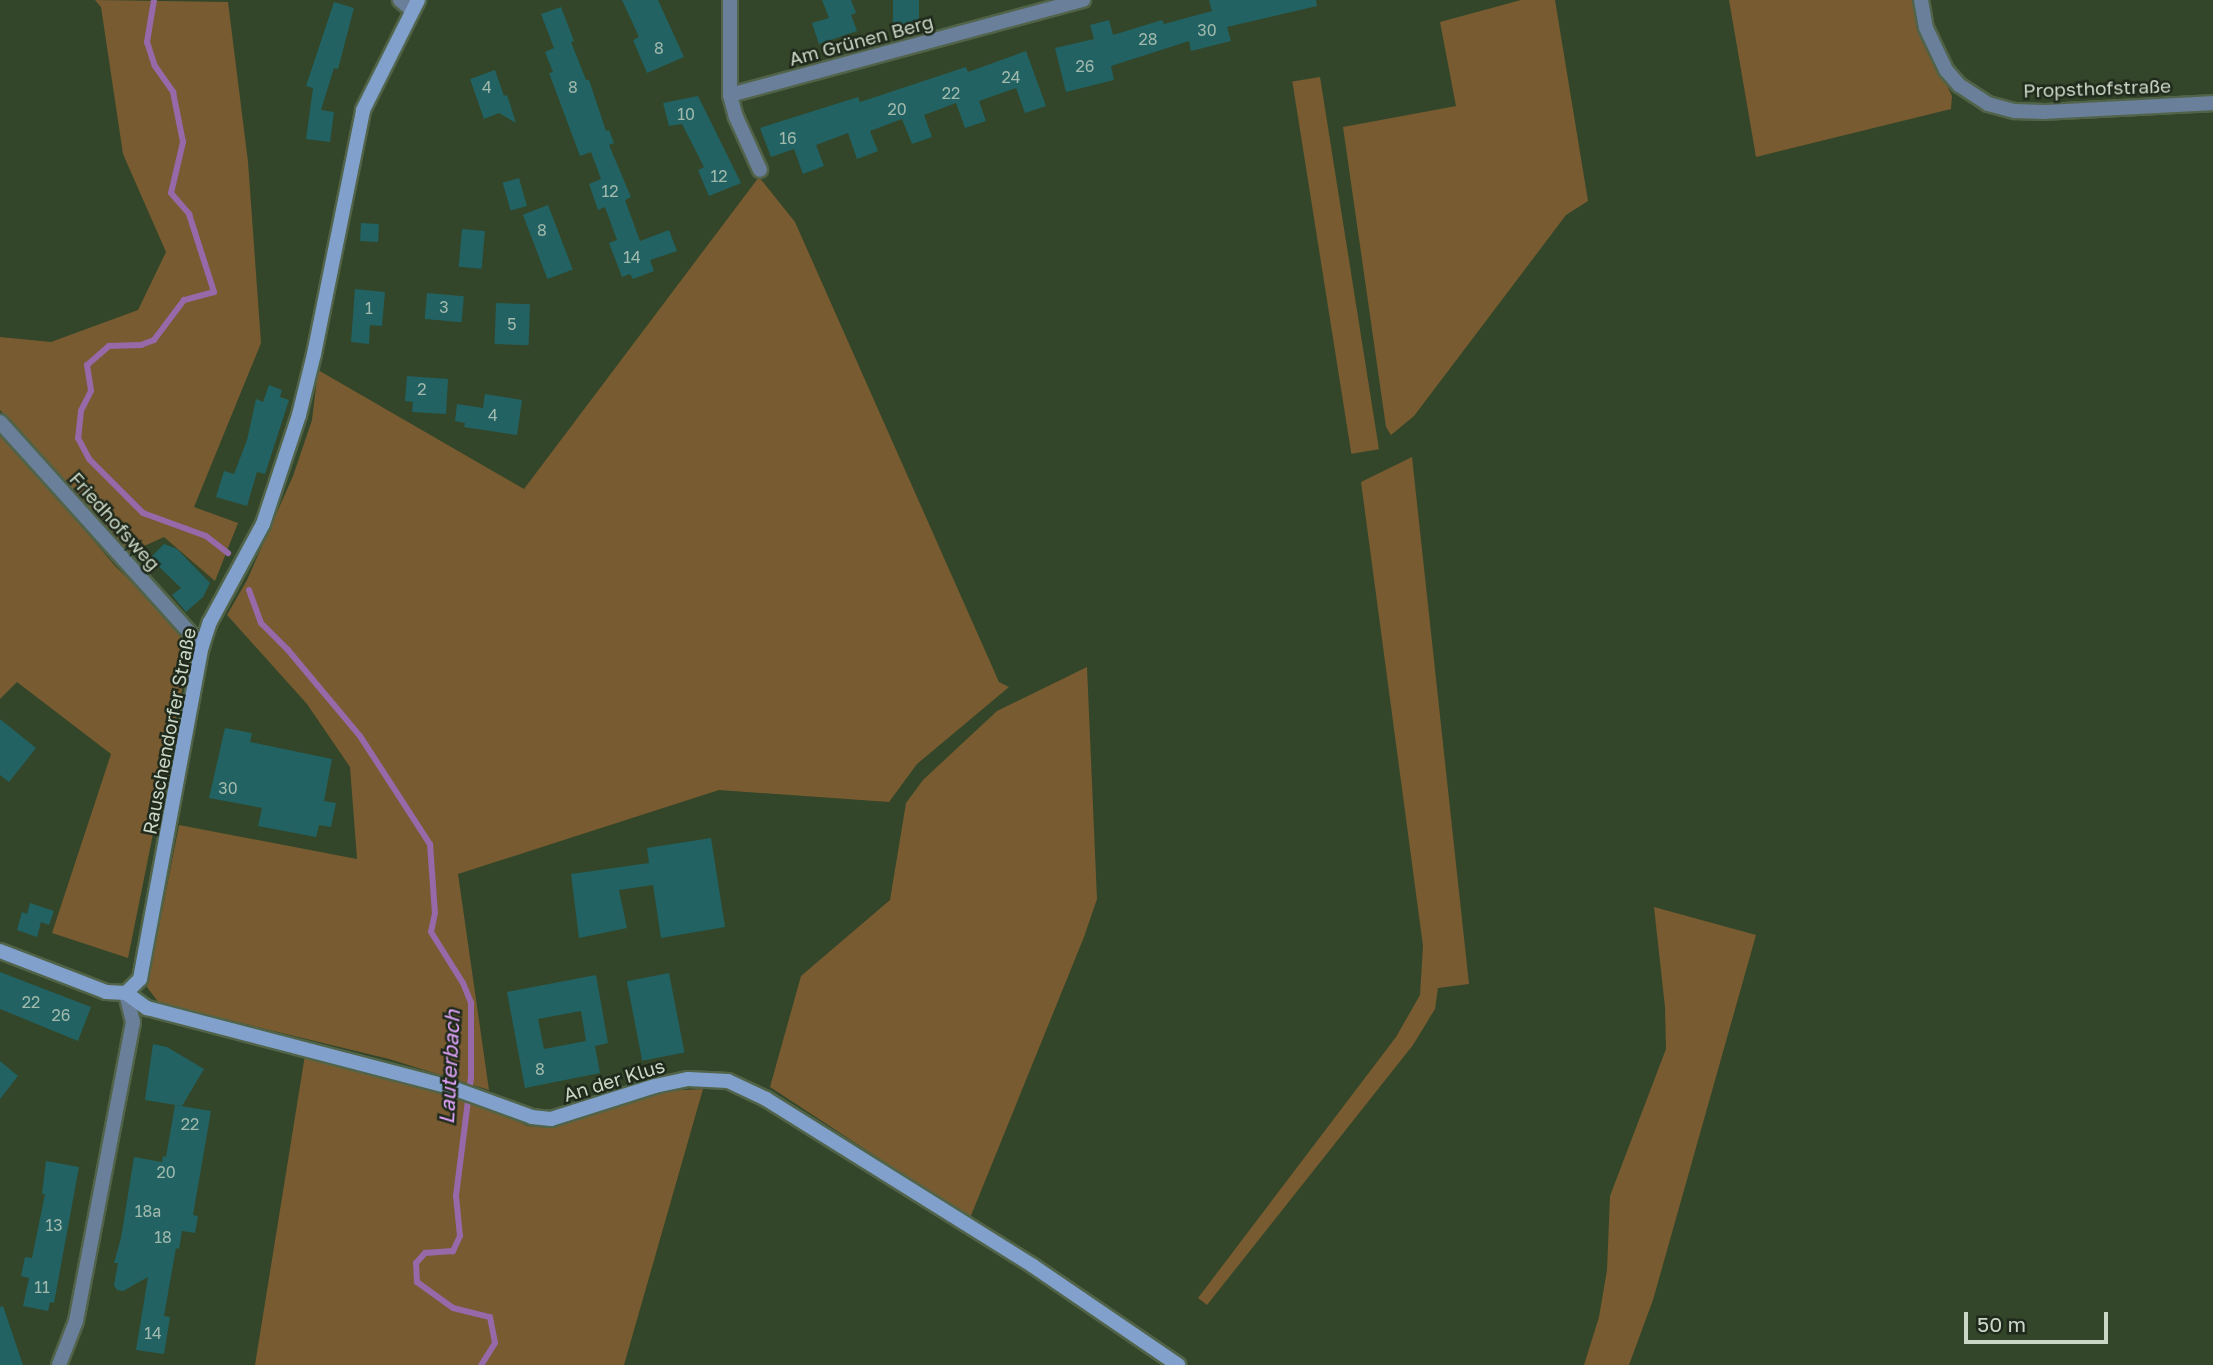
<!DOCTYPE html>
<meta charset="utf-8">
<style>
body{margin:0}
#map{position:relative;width:2213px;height:1365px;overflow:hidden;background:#334629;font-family:"Golos Text",sans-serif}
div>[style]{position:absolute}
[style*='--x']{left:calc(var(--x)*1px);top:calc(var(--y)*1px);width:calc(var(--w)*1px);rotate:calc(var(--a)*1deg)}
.green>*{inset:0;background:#785b31;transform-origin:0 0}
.stream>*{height:6px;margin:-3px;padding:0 3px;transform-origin:3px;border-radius:3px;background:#9669a8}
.building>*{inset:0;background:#226262;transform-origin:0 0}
.roads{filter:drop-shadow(2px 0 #516348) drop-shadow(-2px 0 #516348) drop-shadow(0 2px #516348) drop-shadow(0 -2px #516348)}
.street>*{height:14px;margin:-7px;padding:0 7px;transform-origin:7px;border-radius:7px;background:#6a7f9a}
.secondary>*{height:14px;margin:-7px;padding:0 7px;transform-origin:7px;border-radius:7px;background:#81a1cc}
span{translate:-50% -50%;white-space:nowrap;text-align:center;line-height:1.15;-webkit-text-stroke:5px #202a1c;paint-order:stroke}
.number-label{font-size:16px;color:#a1baad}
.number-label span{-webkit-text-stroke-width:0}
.street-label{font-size:19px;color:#cbd7c6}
.water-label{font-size:21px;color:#e3a5fd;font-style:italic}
.scale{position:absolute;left:1964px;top:1312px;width:144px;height:32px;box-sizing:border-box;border:4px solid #cbd7c6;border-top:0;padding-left:9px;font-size:21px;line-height:24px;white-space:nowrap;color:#cbd7c6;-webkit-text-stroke:5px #202a1c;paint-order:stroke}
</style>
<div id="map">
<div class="green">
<div style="clip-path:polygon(95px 0,228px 2px,248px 162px,261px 343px,194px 507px,238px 523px,215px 581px,164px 537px,129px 553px,0 410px,0 337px,51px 342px,138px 310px,166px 252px,123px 154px,101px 7px)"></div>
<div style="clip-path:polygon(1521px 0,1555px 0,1588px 201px,1566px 215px,1414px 416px,1391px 435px,1386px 427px,1343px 127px,1456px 106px,1440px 22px)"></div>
<div style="clip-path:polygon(1729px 0,1912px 0,1917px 23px,1952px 96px,1951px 109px,1756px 157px)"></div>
<div style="left:1320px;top:77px;width:377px;height:28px;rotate:81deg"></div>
<div style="clip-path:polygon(759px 177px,795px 222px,999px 682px,1009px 687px,917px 764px,889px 802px,719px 790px,458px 874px,489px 1090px,389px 1059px,159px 1003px,147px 987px,179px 825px,357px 859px,350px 767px,307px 704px,227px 615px,247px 580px,293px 476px,312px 420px,318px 370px,524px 489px)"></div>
<div style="clip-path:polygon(0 429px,115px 566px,187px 636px,178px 657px,185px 675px,128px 958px,52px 933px,111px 754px,17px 682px,0 699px)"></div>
<div style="clip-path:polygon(1412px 457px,1469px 984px,1438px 988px,1435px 1009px,1413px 1045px,1207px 1305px,1198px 1298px,1396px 1037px,1420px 995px,1423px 946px,1361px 482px)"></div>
<div style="clip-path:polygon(1087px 667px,1097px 899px,1084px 937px,970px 1218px,770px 1087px,801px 976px,890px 900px,906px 803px,923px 780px,997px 711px)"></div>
<div style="clip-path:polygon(1654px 907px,1756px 935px,1653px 1300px,1629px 1365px,1584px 1365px,1599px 1317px,1607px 1270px,1610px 1196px,1666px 1049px,1665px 1007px)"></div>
<div style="clip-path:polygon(305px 1055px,447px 1094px,493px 1108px,527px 1126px,550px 1128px,665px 1091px,703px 1089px,624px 1365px,255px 1365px)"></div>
</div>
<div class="stream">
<div style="--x:154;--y:0;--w:43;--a:99.5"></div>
<div style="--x:147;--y:42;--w:25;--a:72"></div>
<div style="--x:155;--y:66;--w:32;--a:55"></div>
<div style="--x:173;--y:92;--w:51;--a:78.7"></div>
<div style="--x:183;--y:142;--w:52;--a:103.2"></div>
<div style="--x:171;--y:193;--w:28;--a:49"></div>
<div style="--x:189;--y:214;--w:82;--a:72.2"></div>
<div style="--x:214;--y:292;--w:31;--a:165"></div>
<div style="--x:184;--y:300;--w:50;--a:126.9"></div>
<div style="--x:154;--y:340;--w:14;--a:159"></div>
<div style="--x:141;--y:345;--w:32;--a:178"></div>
<div style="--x:109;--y:346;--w:29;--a:139"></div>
<div style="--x:87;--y:365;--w:26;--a:81"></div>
<div style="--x:91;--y:391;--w:22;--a:117"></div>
<div style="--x:81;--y:411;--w:27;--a:96"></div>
<div style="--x:78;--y:438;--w:24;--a:62"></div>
<div style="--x:89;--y:459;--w:76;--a:45"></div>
<div style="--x:143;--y:513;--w:67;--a:20.1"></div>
<div style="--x:206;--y:536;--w:28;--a:38"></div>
<div style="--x:249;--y:590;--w:35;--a:70"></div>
<div style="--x:261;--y:623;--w:38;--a:45"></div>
<div style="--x:288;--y:650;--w:112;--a:50.1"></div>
<div style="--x:360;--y:736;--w:129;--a:57.1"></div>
<div style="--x:430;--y:844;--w:69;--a:85.9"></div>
<div style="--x:435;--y:913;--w:19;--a:102"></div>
<div style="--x:431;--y:932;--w:60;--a:57.9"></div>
<div style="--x:463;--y:983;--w:22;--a:68"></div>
<div style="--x:471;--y:1003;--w:74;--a:90"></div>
<div style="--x:471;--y:1077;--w:120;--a:97.2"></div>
<div style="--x:456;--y:1196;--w:40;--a:84.3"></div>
<div style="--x:460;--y:1236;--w:17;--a:115"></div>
<div style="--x:453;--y:1251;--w:28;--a:176"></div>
<div style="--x:425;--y:1253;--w:13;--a:132"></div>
<div style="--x:416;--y:1263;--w:19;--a:87"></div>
<div style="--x:417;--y:1282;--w:44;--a:35.8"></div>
<div style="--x:453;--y:1308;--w:38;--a:14"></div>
<div style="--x:490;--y:1317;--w:26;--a:79"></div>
<div style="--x:495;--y:1343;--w:26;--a:122"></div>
</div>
<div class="building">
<div style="clip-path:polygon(622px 0,658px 0,684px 57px,647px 73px,633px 40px,639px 37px)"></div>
<div style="clip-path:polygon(822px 0,851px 0,856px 13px,851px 15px,857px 31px,819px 44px,812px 23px,829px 18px)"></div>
<div style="left:893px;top:0;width:26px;height:24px"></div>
<div style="clip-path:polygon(1209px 0,1316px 0,1317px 6px,1227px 27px,1231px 41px,1191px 51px,1189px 41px,1111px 66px,1114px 80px,1066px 92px,1055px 48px,1094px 39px,1090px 25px,1109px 20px,1113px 35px,1162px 20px,1164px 24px,1212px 11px)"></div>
<div style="clip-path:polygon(334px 2px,354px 8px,338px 69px,334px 68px,321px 110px,334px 112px,330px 142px,306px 139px,313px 88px,306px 86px)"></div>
<div style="clip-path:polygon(561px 7px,574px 41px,571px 42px,586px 80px,589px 80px,606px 131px,609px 130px,614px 143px,609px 145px,631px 197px,625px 200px,640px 241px,669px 230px,677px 251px,650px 260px,654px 271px,633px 279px,630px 274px,622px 277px,609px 243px,617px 240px,605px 207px,598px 210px,589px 184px,601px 179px,591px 152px,580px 156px,549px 73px,553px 72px,545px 52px,554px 48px,541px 14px)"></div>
<div style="clip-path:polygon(1026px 51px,1046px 106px,1025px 113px,1016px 88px,979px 101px,986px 121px,965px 128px,956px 103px,924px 115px,932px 137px,912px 144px,902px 119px,870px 131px,878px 151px,857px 159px,848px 133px,816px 145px,824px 166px,803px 174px,794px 149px,771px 157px,760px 128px,858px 97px,860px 102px,966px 67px,968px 72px)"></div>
<div style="clip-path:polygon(495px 70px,504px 96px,507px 95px,516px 123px,499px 113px,484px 119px,470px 79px)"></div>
<div style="clip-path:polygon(698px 96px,741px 183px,709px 196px,698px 170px,704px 167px,682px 124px,669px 126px,663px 103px)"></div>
<div style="left:519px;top:178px;width:29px;height:17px;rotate:74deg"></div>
<div style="left:548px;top:205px;width:69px;height:27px;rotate:69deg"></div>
<div style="left:361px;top:223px;width:18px;height:18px;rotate:3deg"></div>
<div style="left:462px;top:229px;width:23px;height:38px;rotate:5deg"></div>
<div style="clip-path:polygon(355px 289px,385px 292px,382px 326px,370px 325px,369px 344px,351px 342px)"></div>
<div style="left:427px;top:293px;width:37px;height:26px;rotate:5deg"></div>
<div style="left:496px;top:303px;width:34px;height:41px;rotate:2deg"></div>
<div style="clip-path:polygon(407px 376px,448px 379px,446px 414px,412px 412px,413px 402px,405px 401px)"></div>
<div style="clip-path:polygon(269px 385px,282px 390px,280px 397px,289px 400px,265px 474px,257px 472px,247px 506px,216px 497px,224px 471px,234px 474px,247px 440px,256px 399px,263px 402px)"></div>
<div style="clip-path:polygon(485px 394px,522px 400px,517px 435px,464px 427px,465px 423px,455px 421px,457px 404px,483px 408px)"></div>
<div style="clip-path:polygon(164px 544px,177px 549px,210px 583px,203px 597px,186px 612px,172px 595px,181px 588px,150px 558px)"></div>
<div style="clip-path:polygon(0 719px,36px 748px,9px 782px,0 775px)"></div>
<div style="clip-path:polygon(225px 728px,252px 733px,250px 742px,332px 759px,324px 801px,336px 803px,331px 827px,319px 825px,316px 837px,258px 826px,262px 808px,209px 798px)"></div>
<div style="clip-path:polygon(711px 838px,725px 927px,661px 938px,653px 885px,619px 890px,627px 928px,579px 938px,571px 874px,649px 863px,647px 848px)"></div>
<div style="clip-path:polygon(30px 903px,54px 911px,49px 925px,41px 922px,37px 937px,17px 930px,22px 912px,27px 914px)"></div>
<div style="clip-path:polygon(0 972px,91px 1007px,78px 1041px,0 1009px)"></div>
<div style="left:669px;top:973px;width:81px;height:43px;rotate:79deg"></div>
<div style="clip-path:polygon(evenodd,596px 975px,608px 1043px,595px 1046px,600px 1073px,525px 1088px,507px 992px,596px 975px,581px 1011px,586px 1041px,544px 1049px,538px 1019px,581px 1011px)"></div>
<div style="clip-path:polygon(153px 1044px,167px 1047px,204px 1069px,182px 1106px,145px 1100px)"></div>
<div style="clip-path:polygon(0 1061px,18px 1076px,0 1099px)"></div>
<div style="clip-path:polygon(175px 1105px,211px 1111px,193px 1215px,198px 1216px,195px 1233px,182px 1231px,179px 1249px,176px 1248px,164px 1316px,170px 1317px,164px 1354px,136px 1350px,148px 1277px,123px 1291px,117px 1290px,114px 1285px,118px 1263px,114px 1263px,121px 1238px,134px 1157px,162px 1162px,163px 1156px,166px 1157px)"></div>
<div style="clip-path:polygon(46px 1161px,79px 1167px,54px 1303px,50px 1302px,48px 1311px,23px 1306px,29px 1278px,21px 1276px,25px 1257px,32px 1258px,45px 1194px,42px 1194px)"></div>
<div style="clip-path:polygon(3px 1306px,23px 1365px,0 1365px,0 1307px)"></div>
</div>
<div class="roads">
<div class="street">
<div style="--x:400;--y:0;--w:16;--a:40"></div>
<div style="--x:730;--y:0;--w:95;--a:90"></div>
<div style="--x:730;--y:95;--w:366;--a:-15.1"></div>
<div style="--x:1921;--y:0;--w:28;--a:80"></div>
<div style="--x:1926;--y:28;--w:47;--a:64.5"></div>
<div style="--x:1946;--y:70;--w:20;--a:49"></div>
<div style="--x:1959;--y:85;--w:35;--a:33"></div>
<div style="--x:1988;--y:104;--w:28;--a:15"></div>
<div style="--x:2015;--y:111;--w:29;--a:2"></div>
<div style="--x:2044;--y:112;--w:169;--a:-3"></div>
<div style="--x:730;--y:95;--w:23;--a:75"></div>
<div style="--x:736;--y:117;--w:58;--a:65.6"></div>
<div style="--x:0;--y:422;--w:302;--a:48"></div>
<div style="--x:59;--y:1365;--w:47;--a:-68.9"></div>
<div style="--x:76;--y:1321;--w:304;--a:-79.2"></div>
<div style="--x:133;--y:1022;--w:30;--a:-104"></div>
</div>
<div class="secondary">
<div style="--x:0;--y:951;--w:114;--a:21.1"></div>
<div style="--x:106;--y:992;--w:20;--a:3"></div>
<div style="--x:126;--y:993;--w:26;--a:36"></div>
<div style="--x:147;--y:1008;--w:310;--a:14.6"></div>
<div style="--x:447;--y:1086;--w:90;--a:20"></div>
<div style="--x:532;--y:1117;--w:19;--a:6"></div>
<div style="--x:551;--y:1119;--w:109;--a:-17.6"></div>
<div style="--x:655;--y:1086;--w:34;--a:-12"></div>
<div style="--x:688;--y:1079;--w:40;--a:2.9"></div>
<div style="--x:728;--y:1081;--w:42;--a:25.3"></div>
<div style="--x:766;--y:1099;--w:315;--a:32"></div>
<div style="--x:1033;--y:1266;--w:176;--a:34.3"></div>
<div style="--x:126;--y:993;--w:20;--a:-45"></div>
<div style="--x:140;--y:979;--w:339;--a:-79.5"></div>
<div style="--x:202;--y:646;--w:25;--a:-72"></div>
<div style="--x:210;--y:622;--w:111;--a:-61.6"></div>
<div style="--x:263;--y:524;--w:115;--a:-71.7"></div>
<div style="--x:299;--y:415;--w:63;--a:-76.2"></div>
<div style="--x:314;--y:354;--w:249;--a:-78.6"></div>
<div style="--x:363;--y:110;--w:123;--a:-63.4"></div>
</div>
</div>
<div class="number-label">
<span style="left:1207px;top:30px">30</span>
<span style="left:1148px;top:39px">28</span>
<span style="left:659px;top:48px">8</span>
<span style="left:1085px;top:66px">26</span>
<span style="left:1011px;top:77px">24</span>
<span style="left:487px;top:87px">4</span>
<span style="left:573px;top:87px">8</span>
<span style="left:951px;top:93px">22</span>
<span style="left:897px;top:109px">20</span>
<span style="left:686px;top:114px">10</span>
<span style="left:788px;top:138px">16</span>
<span style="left:719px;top:176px">12</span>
<span style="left:610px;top:191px">12</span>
<span style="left:542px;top:230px">8</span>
<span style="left:632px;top:257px">14</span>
<span style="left:444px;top:307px">3</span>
<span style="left:369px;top:308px">1</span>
<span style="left:512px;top:324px">5</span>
<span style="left:422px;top:389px">2</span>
<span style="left:493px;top:415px">4</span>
<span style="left:228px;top:788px">30</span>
<span style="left:31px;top:1002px">22</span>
<span style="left:61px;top:1015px">26</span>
<span style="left:540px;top:1069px">8</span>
<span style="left:190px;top:1124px">22</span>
<span style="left:166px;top:1172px">20</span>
<span style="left:148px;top:1211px">18a</span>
<span style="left:54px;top:1225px">13</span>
<span style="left:163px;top:1237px">18</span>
<span style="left:42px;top:1287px">11</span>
<span style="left:153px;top:1333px">14</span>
</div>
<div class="street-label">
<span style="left:861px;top:40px;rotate:-15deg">Am Grünen Berg</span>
<span style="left:2097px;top:88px;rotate:-2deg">Propsthofstraße</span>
<span style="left:115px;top:521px;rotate:48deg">Friedhofsweg</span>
<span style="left:169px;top:731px;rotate:-79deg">Rauschendorfer Straße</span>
<span style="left:614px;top:1080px;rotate:-17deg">An der Klus</span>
</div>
<div class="water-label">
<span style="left:449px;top:1067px;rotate:-87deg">Lauterbach</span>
</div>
<div class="scale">50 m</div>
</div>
